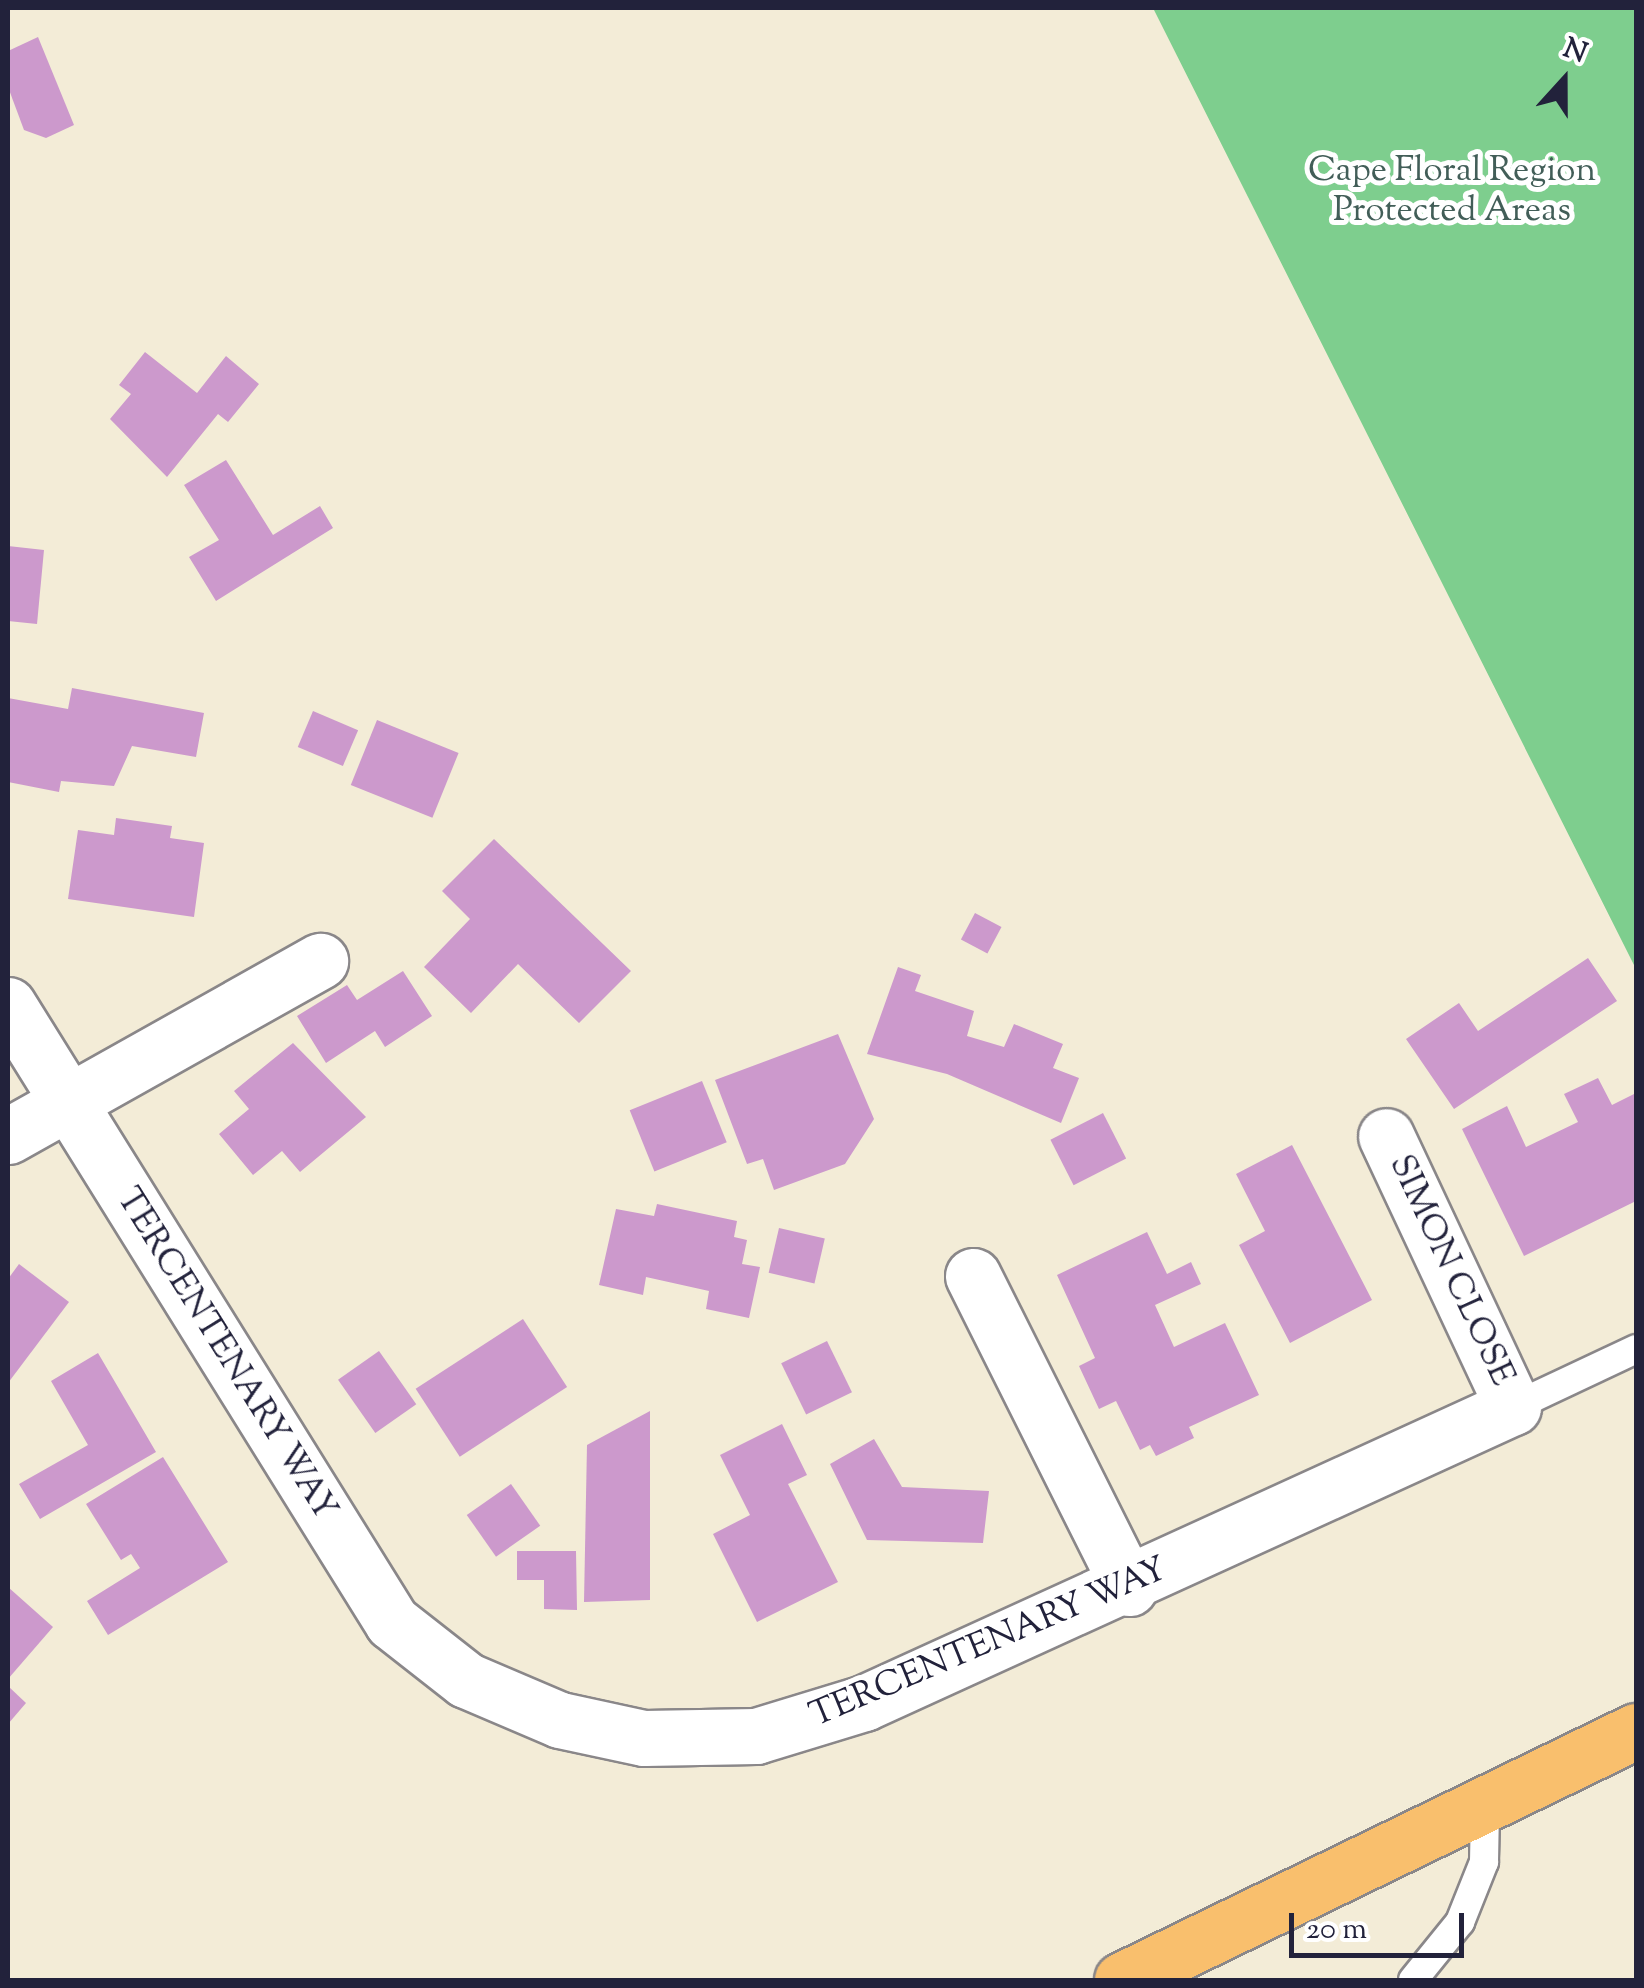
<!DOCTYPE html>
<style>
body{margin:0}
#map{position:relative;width:1644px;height:1988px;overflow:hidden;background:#f3ecd7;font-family:"Sorts Mill Goudy",serif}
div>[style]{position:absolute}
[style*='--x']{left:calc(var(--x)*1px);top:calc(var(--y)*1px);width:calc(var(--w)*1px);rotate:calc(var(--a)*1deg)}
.green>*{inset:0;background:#7ece8e}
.building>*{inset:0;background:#c9c;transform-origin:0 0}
.roads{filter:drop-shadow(2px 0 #8a8789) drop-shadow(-2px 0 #8a8789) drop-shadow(0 2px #8a8789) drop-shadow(0 -2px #8a8789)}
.service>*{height:28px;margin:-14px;padding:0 14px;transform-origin:14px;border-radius:14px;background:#fff}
.minor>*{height:55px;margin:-27.5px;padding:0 27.5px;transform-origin:27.5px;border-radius:27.5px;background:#fff}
.primary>*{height:55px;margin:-27.5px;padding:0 27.5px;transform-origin:27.5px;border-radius:27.5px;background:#f9bf6d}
span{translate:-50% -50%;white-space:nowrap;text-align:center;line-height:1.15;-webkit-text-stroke:10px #fff;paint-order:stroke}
.park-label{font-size:35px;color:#425e58}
.street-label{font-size:35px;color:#22223b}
.frame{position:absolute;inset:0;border:10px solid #22223b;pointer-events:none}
.north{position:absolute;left:1514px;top:30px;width:100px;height:100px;-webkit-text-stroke:8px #fff;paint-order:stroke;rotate:21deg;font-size:28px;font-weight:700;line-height:40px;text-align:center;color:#22223b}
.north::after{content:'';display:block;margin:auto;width:35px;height:45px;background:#22223b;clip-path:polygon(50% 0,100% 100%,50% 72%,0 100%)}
.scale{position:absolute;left:1289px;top:1913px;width:175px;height:45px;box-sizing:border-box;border:5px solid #22223b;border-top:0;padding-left:12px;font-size:30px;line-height:35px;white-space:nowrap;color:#22223b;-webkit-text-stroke:8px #fff;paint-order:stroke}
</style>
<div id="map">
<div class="green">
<div style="clip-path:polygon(1153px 8px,1636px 8px,1636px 969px,1439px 577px)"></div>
</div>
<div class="building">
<div style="clip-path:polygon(38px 37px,74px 125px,46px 138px,24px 130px,8px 87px,8px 51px)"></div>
<div style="clip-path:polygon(145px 352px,197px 393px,226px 356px,259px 384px,228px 422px,218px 414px,167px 477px,110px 419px,131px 394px,119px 385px)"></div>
<div style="clip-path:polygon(226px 460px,273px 535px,320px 506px,333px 528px,216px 601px,189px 557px,219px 540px,184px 485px)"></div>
<div style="clip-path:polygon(8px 546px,44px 550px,37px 624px,8px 621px)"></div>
<div style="clip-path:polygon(72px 688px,204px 713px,196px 757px,132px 746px,114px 786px,61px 781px,59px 792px,8px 782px,8px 698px,68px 709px)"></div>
<div style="left:313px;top:711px;width:49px;height:39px;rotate:23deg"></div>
<div style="left:377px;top:720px;width:88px;height:70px;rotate:22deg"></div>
<div style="clip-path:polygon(116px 818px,172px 826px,170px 838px,204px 843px,194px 917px,68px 899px,78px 830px,114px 835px)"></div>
<div style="clip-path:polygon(494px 839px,631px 971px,579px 1023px,518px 964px,471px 1013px,424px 967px,470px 919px,442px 891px)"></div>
<div style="left:975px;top:913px;width:30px;height:30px;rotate:28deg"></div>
<div style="clip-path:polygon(1588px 958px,1617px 1001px,1454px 1109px,1406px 1039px,1459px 1003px,1478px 1031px)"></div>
<div style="clip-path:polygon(898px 967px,921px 975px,915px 991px,974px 1011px,967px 1036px,1004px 1047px,1014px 1024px,1063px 1044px,1053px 1068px,1079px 1078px,1061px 1123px,947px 1074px,867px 1054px)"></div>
<div style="clip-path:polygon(403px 971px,432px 1016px,385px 1047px,375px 1031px,326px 1063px,297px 1016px,347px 985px,357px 1000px)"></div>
<div style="clip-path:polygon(838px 1034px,874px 1119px,845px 1164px,774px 1190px,763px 1159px,747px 1164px,715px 1080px)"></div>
<div style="clip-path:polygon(293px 1043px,366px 1117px,300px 1172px,282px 1151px,253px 1175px,219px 1134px,249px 1109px,234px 1091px)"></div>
<div style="clip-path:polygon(1598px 1078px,1612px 1105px,1636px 1093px,1636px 1201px,1524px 1256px,1462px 1129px,1507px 1106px,1526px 1147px,1578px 1122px,1564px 1094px)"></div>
<div style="left:702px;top:1081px;width:66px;height:78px;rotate:68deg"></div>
<div style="left:1103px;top:1113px;width:51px;height:59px;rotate:63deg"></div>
<div style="clip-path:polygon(1292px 1145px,1372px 1300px,1290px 1343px,1239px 1245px,1265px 1231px,1236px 1174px)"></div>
<div style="clip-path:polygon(657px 1204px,737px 1221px,734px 1237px,747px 1240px,742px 1264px,760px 1267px,749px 1318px,706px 1309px,709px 1291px,646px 1277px,643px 1295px,599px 1285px,616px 1209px,654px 1216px)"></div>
<div style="left:779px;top:1228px;width:47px;height:46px;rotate:13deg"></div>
<div style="clip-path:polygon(1147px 1232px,1167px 1274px,1191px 1262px,1201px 1284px,1155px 1305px,1174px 1347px,1225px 1323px,1259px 1395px,1189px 1427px,1194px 1438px,1156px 1456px,1150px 1445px,1140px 1450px,1116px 1401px,1099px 1409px,1079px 1366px,1095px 1358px,1057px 1275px)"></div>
<div style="clip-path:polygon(19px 1264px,69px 1302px,8px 1383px,8px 1279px)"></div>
<div style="left:523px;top:1319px;width:81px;height:128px;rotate:57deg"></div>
<div style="left:827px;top:1341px;width:57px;height:51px;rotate:64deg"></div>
<div style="left:379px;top:1351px;width:65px;height:50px;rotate:55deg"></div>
<div style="clip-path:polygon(98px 1353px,156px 1452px,40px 1519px,19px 1484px,88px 1445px,51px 1381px)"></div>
<div style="clip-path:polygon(650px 1411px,650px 1600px,584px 1602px,587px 1445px)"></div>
<div style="clip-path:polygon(782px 1424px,807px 1475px,788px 1484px,838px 1582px,757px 1622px,713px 1534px,750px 1515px,720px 1455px)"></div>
<div style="clip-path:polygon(874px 1439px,902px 1487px,989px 1491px,983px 1543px,867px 1540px,830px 1464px)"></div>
<div style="clip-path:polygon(163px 1457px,228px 1562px,108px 1635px,87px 1601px,140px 1568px,131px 1554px,121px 1560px,86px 1504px)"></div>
<div style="left:511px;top:1484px;width:51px;height:54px;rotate:55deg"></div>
<div style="clip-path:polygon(517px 1551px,576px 1551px,577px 1610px,544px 1609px,544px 1580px,517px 1580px)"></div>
<div style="clip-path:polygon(8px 1587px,53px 1627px,8px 1679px)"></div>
<div style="clip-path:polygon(8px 1686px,26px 1703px,8px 1724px)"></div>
</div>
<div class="roads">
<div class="service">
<div style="--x:1513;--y:1407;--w:136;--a:-25.2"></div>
<div style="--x:1413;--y:1980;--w:75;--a:-51"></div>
<div style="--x:1460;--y:1922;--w:65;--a:-68.2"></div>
<div style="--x:1484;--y:1862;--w:54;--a:-88.9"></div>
</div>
<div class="minor">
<div style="--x:8;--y:1005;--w:727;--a:58.1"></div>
<div style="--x:392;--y:1622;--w:94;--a:38.1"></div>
<div style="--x:466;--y:1680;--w:102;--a:23.1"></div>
<div style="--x:560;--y:1720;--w:86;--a:12.1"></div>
<div style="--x:644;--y:1738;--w:112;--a:-1"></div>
<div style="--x:756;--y:1736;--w:113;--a:-17"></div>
<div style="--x:864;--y:1703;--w:713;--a:-24.52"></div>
<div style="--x:1513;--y:1407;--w:299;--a:-115.1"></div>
<div style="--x:8;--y:1136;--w:358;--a:-29.3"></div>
<div style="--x:973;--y:1276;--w:349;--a:63.4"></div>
</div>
<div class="primary">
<div style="--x:1122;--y:1980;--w:571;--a:-25.85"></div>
</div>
</div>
<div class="park-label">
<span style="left:1452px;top:192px">Cape Floral Region<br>Protected Areas</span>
</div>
<div class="street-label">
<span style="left:1450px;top:1271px;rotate:65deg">SIMON CLOSE</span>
<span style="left:225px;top:1355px;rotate:58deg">TERCENTENARY WAY</span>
<span style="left:989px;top:1644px;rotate:-23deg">TERCENTENARY WAY</span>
</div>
<div class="frame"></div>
<div class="north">N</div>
<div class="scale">20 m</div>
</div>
